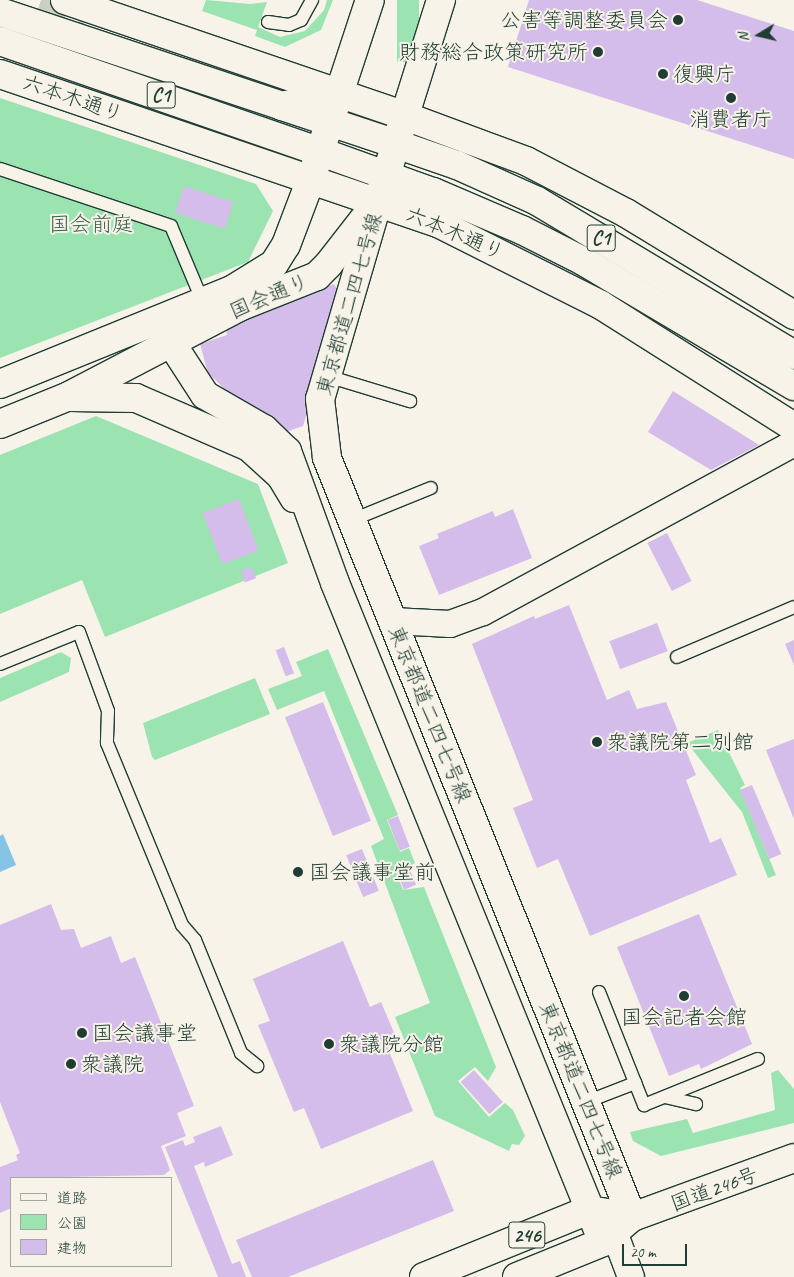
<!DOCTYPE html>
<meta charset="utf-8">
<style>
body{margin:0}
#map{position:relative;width:794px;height:1277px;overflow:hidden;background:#f7f3e8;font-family:Caveat,"Klee One",sans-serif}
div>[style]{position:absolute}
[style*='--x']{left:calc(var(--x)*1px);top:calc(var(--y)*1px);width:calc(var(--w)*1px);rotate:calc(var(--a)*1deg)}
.green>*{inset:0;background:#9be4b2;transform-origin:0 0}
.water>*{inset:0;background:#86c4e6}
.building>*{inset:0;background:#d4bceb;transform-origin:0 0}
.highway-tunnel>*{height:28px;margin-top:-14px;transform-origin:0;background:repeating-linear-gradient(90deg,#cccfc4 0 28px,transparent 0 42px)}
.roads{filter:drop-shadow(1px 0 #1f3d34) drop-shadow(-1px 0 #1f3d34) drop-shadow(0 1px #1f3d34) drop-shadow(0 -1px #1f3d34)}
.lane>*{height:12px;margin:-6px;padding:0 6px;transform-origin:6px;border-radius:6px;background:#f7f3e8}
.street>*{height:26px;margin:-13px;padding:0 13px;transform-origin:13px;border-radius:13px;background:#f7f3e8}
.secondary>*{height:28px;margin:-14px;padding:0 14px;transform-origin:14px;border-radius:14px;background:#f7f3e8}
.highway>*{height:28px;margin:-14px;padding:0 14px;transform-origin:14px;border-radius:14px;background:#f7f3e8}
.dots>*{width:14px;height:14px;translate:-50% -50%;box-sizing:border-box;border:2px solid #f7f3e8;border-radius:50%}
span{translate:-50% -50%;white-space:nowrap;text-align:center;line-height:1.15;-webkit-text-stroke:4px #f7f3e8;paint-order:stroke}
.shield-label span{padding:1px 4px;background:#f7f3e8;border:1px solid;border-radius:4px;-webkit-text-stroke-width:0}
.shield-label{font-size:20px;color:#1f3d34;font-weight:700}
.poi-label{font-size:21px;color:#1f3d34}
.right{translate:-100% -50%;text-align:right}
.left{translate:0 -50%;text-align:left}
.street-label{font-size:21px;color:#1f3d34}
.park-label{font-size:21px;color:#385e4d}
.legend{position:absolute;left:10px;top:1177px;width:162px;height:90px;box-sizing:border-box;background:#f7f3e8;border:1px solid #a1aaa0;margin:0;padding:6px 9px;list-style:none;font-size:15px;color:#1f3d34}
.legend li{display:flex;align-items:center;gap:10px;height:25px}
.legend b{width:25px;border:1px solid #a1aaa0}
.north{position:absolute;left:734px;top:10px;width:50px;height:50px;-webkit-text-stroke:4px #f7f3e8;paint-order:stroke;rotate:261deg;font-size:14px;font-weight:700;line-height:20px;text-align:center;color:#1f3d34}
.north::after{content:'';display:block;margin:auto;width:18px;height:22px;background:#1f3d34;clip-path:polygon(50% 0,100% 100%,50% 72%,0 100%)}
.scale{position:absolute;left:622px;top:1244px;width:65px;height:22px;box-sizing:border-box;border:2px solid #1f3d34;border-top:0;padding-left:6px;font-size:15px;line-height:18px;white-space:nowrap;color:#1f3d34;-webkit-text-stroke:4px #f7f3e8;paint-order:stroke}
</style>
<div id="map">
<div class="green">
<div style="clip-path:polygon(206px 0,250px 4px,267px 2px,258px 27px,280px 37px,305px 31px,324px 10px,327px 0,333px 0,321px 30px,285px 47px,255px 36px,257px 30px,202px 11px)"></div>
<div style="left:397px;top:0;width:22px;height:62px"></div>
<div style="clip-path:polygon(0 98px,256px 184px,273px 211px,248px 262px,0 358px)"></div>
<div style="clip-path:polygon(96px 416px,258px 484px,288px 563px,105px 637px,82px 580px,0 614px,0 455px)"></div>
<div style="clip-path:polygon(328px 649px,398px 815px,387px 820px,400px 852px,409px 848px,415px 863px,397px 874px,403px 890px,424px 887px,496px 1067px,488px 1081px,475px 1067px,458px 1081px,489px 1117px,505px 1103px,513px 1110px,525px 1136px,519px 1145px,512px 1144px,509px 1151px,435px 1116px,395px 1017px,430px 1003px,371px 846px,384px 839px,324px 691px,277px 710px,268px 689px,302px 676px,296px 662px)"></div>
<div style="clip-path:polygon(61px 652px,71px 658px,69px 672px,0 702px,0 678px)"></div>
<div style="clip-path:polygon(255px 678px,270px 714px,155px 760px,152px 757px,143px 723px)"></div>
<div style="clip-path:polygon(718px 730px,745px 785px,740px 788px,776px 875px,768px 878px,742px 812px,687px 743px)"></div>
<div style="clip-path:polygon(778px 1070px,794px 1089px,794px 1123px,661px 1156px,633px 1141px,630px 1132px,687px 1119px,693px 1133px,775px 1110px,771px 1073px)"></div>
</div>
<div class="water">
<div style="clip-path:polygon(3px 834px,16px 865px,0 872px,0 836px)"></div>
</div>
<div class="building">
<div style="clip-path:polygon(529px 0,697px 0,794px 31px,794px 159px,508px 67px)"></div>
<div style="left:184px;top:186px;width:52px;height:28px;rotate:18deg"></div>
<div style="clip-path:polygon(334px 284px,341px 295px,303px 426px,283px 433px,274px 417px,231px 395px,208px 373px,200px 344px,227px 335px,226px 326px)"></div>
<div style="clip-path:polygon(673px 391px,759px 445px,711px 470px,648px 432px)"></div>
<div style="left:239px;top:499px;width:55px;height:39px;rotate:69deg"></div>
<div style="clip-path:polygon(513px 509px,532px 558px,439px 595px,419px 546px,439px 538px,437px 534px,493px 511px,495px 517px)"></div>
<div style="left:667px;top:533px;width:54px;height:22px;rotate:63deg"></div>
<div style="left:252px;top:567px;width:12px;height:12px;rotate:70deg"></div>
<div style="clip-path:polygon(569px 605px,607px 700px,629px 690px,637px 709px,666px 702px,696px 775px,686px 780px,710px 843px,721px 838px,737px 875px,590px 936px,558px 859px,537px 868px,513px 808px,533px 800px,472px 644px,534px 616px,535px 619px)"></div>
<div style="left:657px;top:623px;width:30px;height:51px;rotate:69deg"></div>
<div style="clip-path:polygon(794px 640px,794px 665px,785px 644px)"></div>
<div style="left:284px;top:647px;width:28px;height:9px;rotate:69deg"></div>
<div style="left:323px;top:702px;width:128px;height:41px;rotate:68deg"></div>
<div style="clip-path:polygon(794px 739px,794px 819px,766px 750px)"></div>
<div style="left:752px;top:785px;width:75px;height:13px;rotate:67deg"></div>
<div style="left:398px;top:816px;width:33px;height:11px;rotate:69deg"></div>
<div style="left:362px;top:849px;width:45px;height:17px;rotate:68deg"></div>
<div style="left:410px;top:870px;width:16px;height:13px;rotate:68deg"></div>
<div style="clip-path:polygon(51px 904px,61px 930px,74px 929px,81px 948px,111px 936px,121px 963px,135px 957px,194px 1106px,177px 1113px,186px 1136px,161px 1146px,170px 1170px,164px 1175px,11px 1178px,11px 1208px,0 1213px,0 1167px,18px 1160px,16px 1155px,20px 1153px,0 1102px,0 925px)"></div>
<div style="clip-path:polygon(699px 914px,752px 1044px,701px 1069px,699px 1064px,669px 1076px,617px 947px)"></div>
<div style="clip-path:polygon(343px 941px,370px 1007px,381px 1002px,398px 1042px,387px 1046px,413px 1111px,321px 1149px,304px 1108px,294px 1112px,258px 1025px,270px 1021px,253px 979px)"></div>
<div style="left:474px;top:1070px;width:43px;height:18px;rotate:48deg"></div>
<div style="clip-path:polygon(221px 1126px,233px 1155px,205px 1167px,204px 1162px,194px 1166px,232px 1264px,240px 1261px,246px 1277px,218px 1277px,165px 1147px,183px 1140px,185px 1146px,195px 1142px,193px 1137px)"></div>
<div style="clip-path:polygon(433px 1160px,454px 1211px,288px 1277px,252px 1277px,236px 1240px)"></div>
</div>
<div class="highway-tunnel">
<div style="--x:41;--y:0;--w:49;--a:19.2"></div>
</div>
<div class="roads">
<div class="lane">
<div style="--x:268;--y:22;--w:21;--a:8"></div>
<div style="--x:289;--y:25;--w:13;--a:-23"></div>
<div style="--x:301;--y:20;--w:23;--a:-61"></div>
<div style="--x:0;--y:169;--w:180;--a:18.4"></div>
<div style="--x:171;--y:226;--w:82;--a:67.2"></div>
<div style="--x:327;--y:376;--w:87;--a:16.8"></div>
<div style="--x:352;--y:520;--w:85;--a:-22.1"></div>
<div style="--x:677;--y:657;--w:127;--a:-23.1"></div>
<div style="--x:0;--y:664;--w:85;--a:-22.1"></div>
<div style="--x:79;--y:632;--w:84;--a:69.8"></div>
<div style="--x:108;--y:711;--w:32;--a:92"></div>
<div style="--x:107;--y:743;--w:197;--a:67.6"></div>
<div style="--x:182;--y:925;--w:20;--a:49"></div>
<div style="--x:195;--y:940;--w:122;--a:67.8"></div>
<div style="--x:241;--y:1053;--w:21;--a:39"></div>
<div style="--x:599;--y:992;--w:122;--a:68.3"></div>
<div style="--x:644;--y:1105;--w:123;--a:-22"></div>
<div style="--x:665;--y:1097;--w:32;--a:13"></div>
<div style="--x:586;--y:1102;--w:53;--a:-21.2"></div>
</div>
<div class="street">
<div style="--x:393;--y:621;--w:57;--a:3"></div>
<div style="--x:450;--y:624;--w:35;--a:-20"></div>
<div style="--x:483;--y:612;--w:354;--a:-28.5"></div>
<div style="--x:614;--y:1232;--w:48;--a:69.3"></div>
</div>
<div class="secondary">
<div style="--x:65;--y:0;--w:359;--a:18.8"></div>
<div style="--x:405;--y:116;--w:129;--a:20.4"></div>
<div style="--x:526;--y:161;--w:113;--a:27.5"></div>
<div style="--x:626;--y:213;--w:197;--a:31.3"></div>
<div style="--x:0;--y:74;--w:463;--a:18.8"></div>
<div style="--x:438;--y:223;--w:182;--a:26.7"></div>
<div style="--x:601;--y:305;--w:228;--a:32.3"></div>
<div style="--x:282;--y:106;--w:120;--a:18.4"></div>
<div style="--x:321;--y:152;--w:119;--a:19.7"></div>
<div style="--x:378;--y:201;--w:206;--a:106.3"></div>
<div style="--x:320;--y:399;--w:59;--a:83.2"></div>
<div style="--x:327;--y:458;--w:818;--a:68.11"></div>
<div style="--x:157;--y:321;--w:88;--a:57"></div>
<div style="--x:205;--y:395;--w:68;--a:30"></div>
<div style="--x:264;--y:429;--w:32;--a:44"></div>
<div style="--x:287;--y:451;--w:140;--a:70"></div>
<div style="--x:335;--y:583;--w:711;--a:67.87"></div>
<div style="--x:0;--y:384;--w:250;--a:-22.1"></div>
<div style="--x:232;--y:290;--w:49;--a:-31.8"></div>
<div style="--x:274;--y:264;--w:22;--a:-58"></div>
<div style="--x:286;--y:245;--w:71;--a:-69.3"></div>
<div style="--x:311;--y:179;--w:188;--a:-71.8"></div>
<div style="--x:71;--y:397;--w:65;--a:0.9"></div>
<div style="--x:136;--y:398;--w:123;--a:23.4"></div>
<div style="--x:249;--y:447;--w:43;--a:42.2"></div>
<div style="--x:281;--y:476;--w:26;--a:59"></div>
<div style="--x:0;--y:424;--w:74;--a:-22.1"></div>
<div style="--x:69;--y:396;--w:192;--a:-27.6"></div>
<div style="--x:239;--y:307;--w:84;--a:-21.7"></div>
<div style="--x:317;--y:276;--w:16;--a:-45"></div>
<div style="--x:328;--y:265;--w:81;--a:-52"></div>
<div style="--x:378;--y:201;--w:211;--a:-72.6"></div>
</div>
<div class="highway">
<div style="--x:0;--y:12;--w:297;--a:18.4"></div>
<div style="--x:282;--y:106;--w:59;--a:-12.6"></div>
<div style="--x:0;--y:41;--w:340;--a:19.1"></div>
<div style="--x:396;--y:144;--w:65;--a:19"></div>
<div style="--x:457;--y:165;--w:88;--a:24.2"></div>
<div style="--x:537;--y:201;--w:300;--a:30.9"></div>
<div style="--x:378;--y:201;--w:56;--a:-9.3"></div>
<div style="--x:433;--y:192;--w:97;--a:23.1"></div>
<div style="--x:522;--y:230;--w:71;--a:26.9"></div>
<div style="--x:585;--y:262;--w:243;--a:30.7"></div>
<div style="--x:424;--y:1277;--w:178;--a:-22.1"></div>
<div style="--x:589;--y:1210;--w:44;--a:9.2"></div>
<div style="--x:517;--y:1277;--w:93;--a:-22.1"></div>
<div style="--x:603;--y:1242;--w:38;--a:-41"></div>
<div style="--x:632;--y:1217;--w:172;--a:-20"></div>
</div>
</div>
<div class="dots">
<div style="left:678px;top:20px;background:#1f3d34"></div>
<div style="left:598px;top:52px;background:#1f3d34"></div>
<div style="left:663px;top:74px;background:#1f3d34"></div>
<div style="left:731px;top:98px;background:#1f3d34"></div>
<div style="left:597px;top:742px;background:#1f3d34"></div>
<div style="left:298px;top:872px;background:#1f3d34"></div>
<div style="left:684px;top:996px;background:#1f3d34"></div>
<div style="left:82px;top:1033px;background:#1f3d34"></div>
<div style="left:329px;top:1044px;background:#1f3d34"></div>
<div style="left:71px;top:1064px;background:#1f3d34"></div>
</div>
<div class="shield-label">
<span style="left:161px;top:95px">C1</span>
<span style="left:601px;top:238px">C1</span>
<span style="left:527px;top:1235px">246</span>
</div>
<div class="poi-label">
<span class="right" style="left:668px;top:20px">公害等調整委員会</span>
<span class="right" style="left:588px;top:52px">財務総合政策研究所</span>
<span class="left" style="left:673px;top:74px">復興庁</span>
<span style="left:731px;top:119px">消費者庁</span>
<span class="left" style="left:607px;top:742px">衆議院第二別館</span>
<span class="left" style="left:309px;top:872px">国会議事堂前</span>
<span style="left:684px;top:1017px">国会記者会館</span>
<span class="left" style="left:92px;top:1033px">国会議事堂</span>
<span class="left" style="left:339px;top:1044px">衆議院分館</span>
<span class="left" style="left:81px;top:1064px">衆議院</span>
</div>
<div class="street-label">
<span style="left:73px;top:98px;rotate:19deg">六本木通り</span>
<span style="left:455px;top:233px;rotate:23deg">六本木通り</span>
<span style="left:269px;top:296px;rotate:-23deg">国会通り</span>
<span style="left:349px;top:304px;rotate:-74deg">東京都道二四七号線</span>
<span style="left:430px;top:714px;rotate:68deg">東京都道二四七号線</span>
<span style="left:581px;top:1090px;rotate:68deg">東京都道二四七号線</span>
<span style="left:714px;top:1189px;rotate:-20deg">国道246号</span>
</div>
<div class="park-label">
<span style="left:91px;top:224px">国会前庭</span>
</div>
<ul class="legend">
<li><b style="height:6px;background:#f7f3e8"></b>道路</li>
<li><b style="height:14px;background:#9be4b2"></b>公園</li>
<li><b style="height:14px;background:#d4bceb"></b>建物</li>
</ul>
<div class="north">N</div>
<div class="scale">20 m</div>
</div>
